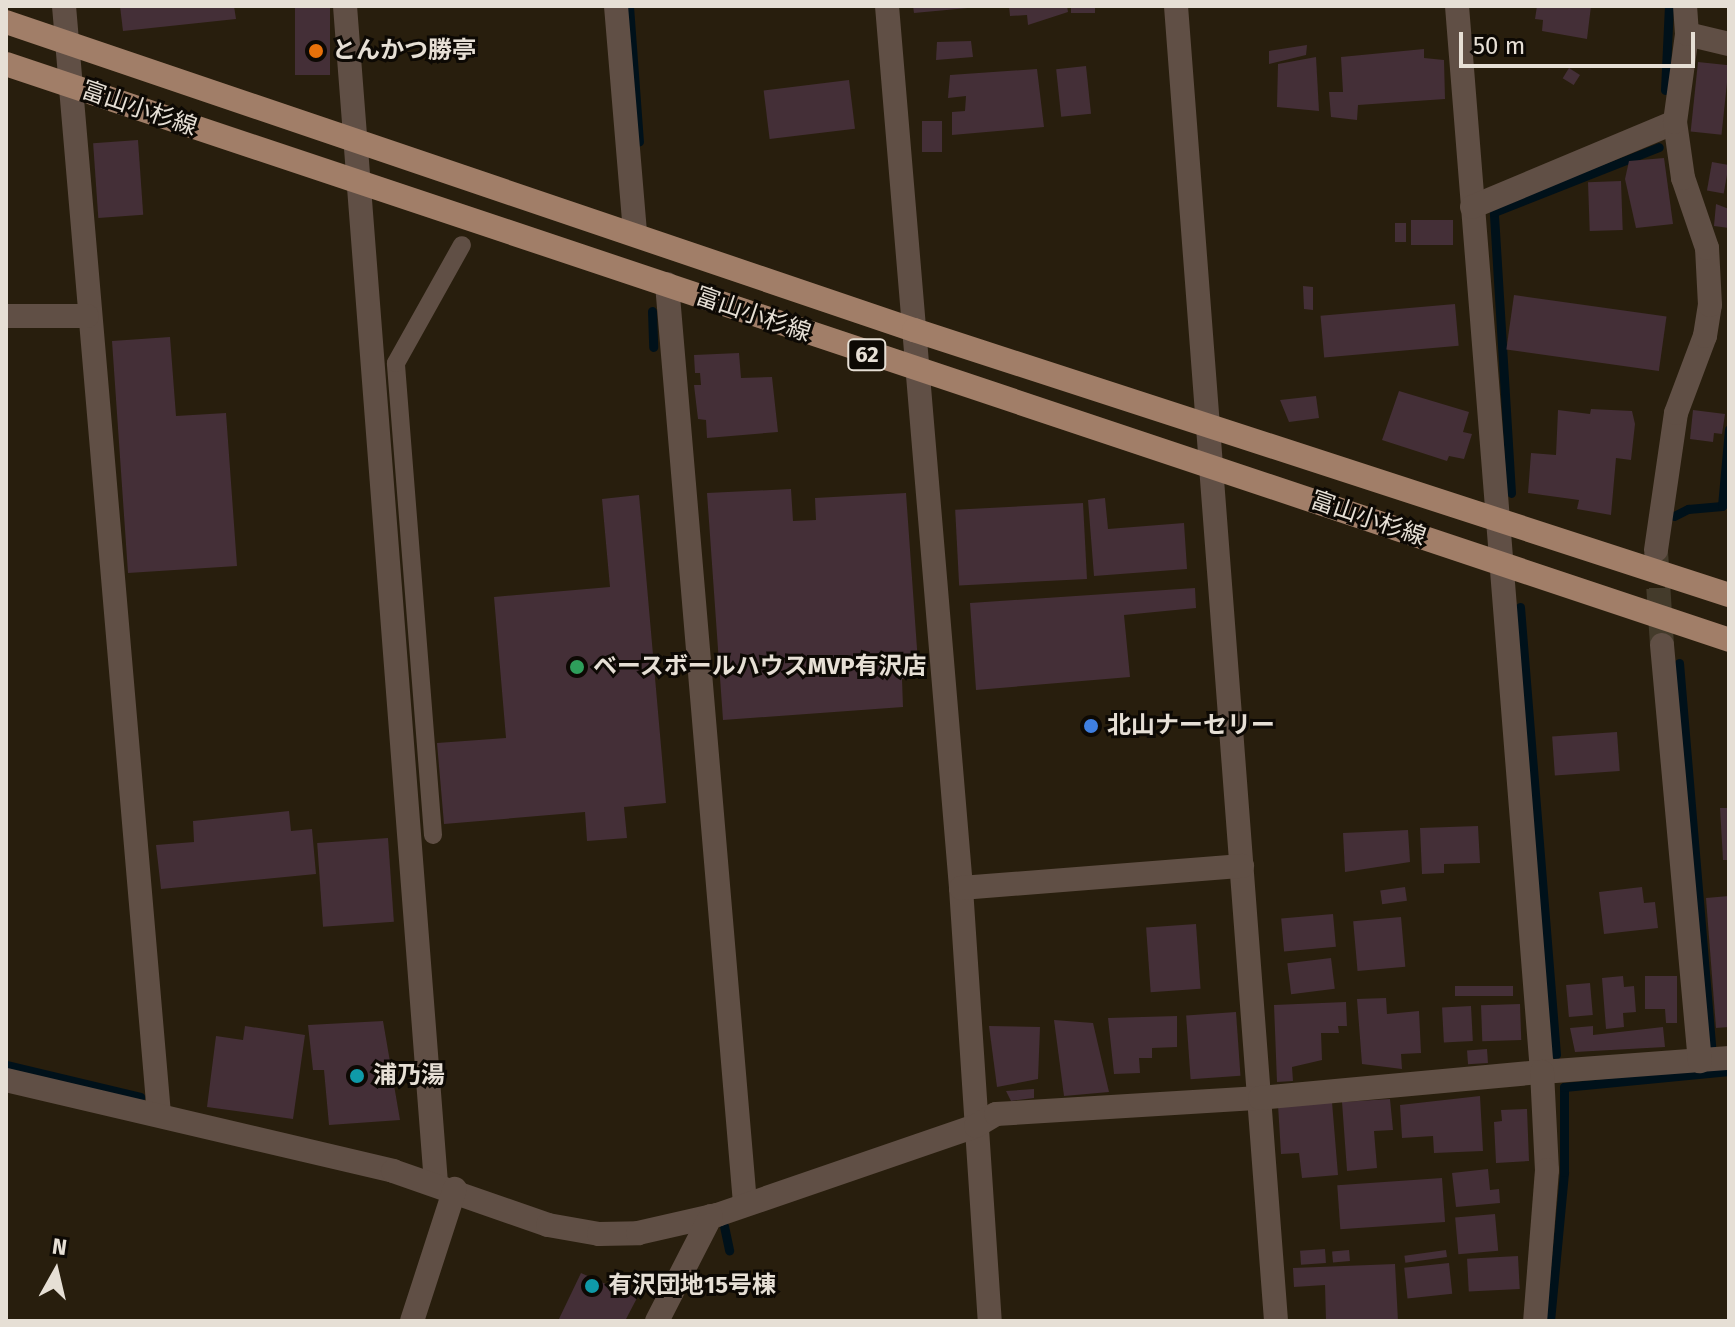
<!DOCTYPE html>
<meta charset="utf-8">
<style>
body{margin:0}
#map{position:relative;width:1735px;height:1327px;overflow:hidden;background:#281e0d;font-family:"Fira Sans","Noto Sans JP",sans-serif}
div>[style]{position:absolute}
[style*='--x']{left:calc(var(--x)*1px);top:calc(var(--y)*1px);width:calc(var(--w)*1px);rotate:calc(var(--a)*1deg)}
.stream>*{height:9px;margin:-4.5px;padding:0 4.5px;transform-origin:4.5px;border-radius:4.5px;background:#00111a}
.building>*{inset:0;background:#442f37;transform-origin:0 0}
.street-tunnel>*{height:24px;margin-top:-12px;transform-origin:0;background:repeating-linear-gradient(90deg,#443b2b 0 24px,transparent 0 36px)}
.lane>*{height:18px;margin:-9px;padding:0 9px;transform-origin:9px;border-radius:9px;background:#604f45}
.street>*{height:24px;margin:-12px;padding:0 12px;transform-origin:12px;border-radius:12px;background:#604f45}
.primary>*{height:24px;margin:-12px;padding:0 12px;transform-origin:12px;border-radius:12px;background:#a17e68}
.dots>*{width:22px;height:22px;translate:-50% -50%;box-sizing:border-box;border:4px solid #0d0904;border-radius:50%}
span{translate:-50% -50%;white-space:nowrap;text-align:center;line-height:1.15;-webkit-text-stroke:6px #0d0904;paint-order:stroke}
.shield-label span{padding:2px 6px;background:#0d0904;border:2px solid;border-radius:6px;-webkit-text-stroke-width:0}
.shield-label{font-size:22px;color:#e6dfd5;font-weight:700}
.poi-label{font-size:24px;color:#e6dfd5;font-weight:700}
.left{translate:0 -50%;text-align:left}
.street-label{font-size:24px;color:#e6dfd5}
.frame{position:absolute;inset:0;border:8px solid #e6dfd5;pointer-events:none}
.north{position:absolute;left:16px;top:1231px;width:80px;height:80px;-webkit-text-stroke:6px #0d0904;paint-order:stroke;rotate:8deg;font-size:22px;font-weight:700;line-height:32px;text-align:center;color:#e6dfd5}
.north::after{content:'';display:block;margin:auto;width:28px;height:36px;background:#e6dfd5;clip-path:polygon(50% 0,100% 100%,50% 72%,0 100%)}
.scale{position:absolute;left:1459px;top:32px;width:236px;height:36px;box-sizing:border-box;border:4px solid #e6dfd5;border-top:0;padding-left:10px;font-size:24px;line-height:28px;white-space:nowrap;color:#e6dfd5;-webkit-text-stroke:6px #0d0904;paint-order:stroke}
</style>
<div id="map">
<div class="stream">
<div style="--x:629;--y:6;--w:136;--a:85.8"></div>
<div style="--x:1665;--y:90;--w:84;--a:-87.3"></div>
<div style="--x:652;--y:311;--w:36;--a:88"></div>
<div style="--x:1511;--y:493;--w:282;--a:-93.5"></div>
<div style="--x:1494;--y:212;--w:177;--a:-21.5"></div>
<div style="--x:1674;--y:516;--w:16;--a:-27"></div>
<div style="--x:1688;--y:509;--w:34;--a:-5"></div>
<div style="--x:1722;--y:506;--w:77;--a:-84.8"></div>
<div style="--x:1520;--y:607;--w:449;--a:85.4"></div>
<div style="--x:1679;--y:663;--w:384;--a:85.2"></div>
<div style="--x:6;--y:1065;--w:138;--a:13.4"></div>
<div style="--x:724;--y:1226;--w:25;--a:78"></div>
<div style="--x:1550;--y:1321;--w:150;--a:-84.6"></div>
<div style="--x:1564;--y:1172;--w:85;--a:-90"></div>
<div style="--x:1564;--y:1087;--w:166;--a:-5.5"></div>
</div>
<div class="building">
<div style="clip-path:polygon(120px 6px,234px 6px,236px 19px,123px 31px)"></div>
<div style="left:295px;top:6px;width:35px;height:69px"></div>
<div style="clip-path:polygon(913px 6px,967px 6px,968px 8px,914px 13px)"></div>
<div style="clip-path:polygon(1009px 6px,1067px 6px,1068px 12px,1028px 25px,1027px 15px,1010px 16px)"></div>
<div style="left:1071px;top:6px;width:24px;height:7px"></div>
<div style="clip-path:polygon(1537px 6px,1591px 6px,1587px 39px,1542px 31px,1543px 20px,1535px 19px)"></div>
<div style="clip-path:polygon(971px 41px,973px 57px,936px 60px,937px 42px)"></div>
<div style="clip-path:polygon(1307px 45px,1306px 55px,1269px 64px,1269px 51px)"></div>
<div style="clip-path:polygon(1424px 49px,1424px 58px,1444px 60px,1445px 99px,1358px 105px,1357px 120px,1331px 117px,1329px 92px,1343px 92px,1341px 57px)"></div>
<div style="clip-path:polygon(1316px 57px,1319px 111px,1277px 107px,1278px 64px)"></div>
<div style="left:1698px;top:62px;width:31px;height:70px;rotate:6deg"></div>
<div style="left:1086px;top:66px;width:48px;height:30px;rotate:84deg"></div>
<div style="left:1569px;top:68px;width:13px;height:12px;rotate:32deg"></div>
<div style="clip-path:polygon(1037px 69px,1044px 127px,952px 135px,952px 112px,965px 111px,966px 96px,948px 98px,950px 75px)"></div>
<div style="left:849px;top:80px;width:49px;height:86px;rotate:83deg"></div>
<div style="left:922px;top:121px;width:20px;height:31px"></div>
<div style="left:138px;top:140px;width:75px;height:45px;rotate:86deg"></div>
<div style="clip-path:polygon(1664px 158px,1673px 224px,1636px 228px,1625px 179px,1629px 161px)"></div>
<div style="left:1712px;top:162px;width:17px;height:29px;rotate:10deg"></div>
<div style="left:1621px;top:181px;width:49px;height:33px;rotate:88deg"></div>
<div style="clip-path:polygon(1716px 204px,1729px 209px,1729px 228px,1714px 226px)"></div>
<div style="left:1453px;top:220px;width:25px;height:42px;rotate:90deg"></div>
<div style="left:1395px;top:223px;width:11px;height:19px"></div>
<div style="clip-path:polygon(1303px 286px,1313px 287px,1313px 310px,1304px 309px)"></div>
<div style="left:1514px;top:295px;width:154px;height:55px;rotate:8deg"></div>
<div style="left:1455px;top:304px;width:42px;height:135px;rotate:85deg"></div>
<div style="clip-path:polygon(170px 337px,176px 416px,226px 413px,237px 566px,128px 573px,112px 341px)"></div>
<div style="clip-path:polygon(739px 353px,741px 378px,772px 377px,778px 432px,707px 438px,706px 420px,698px 419px,694px 385px,701px 385px,700px 373px,695px 373px,694px 355px)"></div>
<div style="clip-path:polygon(1399px 391px,1469px 412px,1463px 432px,1472px 434px,1464px 459px,1449px 456px,1447px 461px,1382px 440px)"></div>
<div style="clip-path:polygon(1316px 396px,1319px 418px,1289px 422px,1280px 400px)"></div>
<div style="clip-path:polygon(1591px 409px,1632px 411px,1635px 424px,1631px 460px,1616px 458px,1611px 515px,1577px 509px,1579px 500px,1528px 493px,1531px 453px,1556px 455px,1558px 410px,1590px 414px)"></div>
<div style="clip-path:polygon(1693px 410px,1725px 414px,1722px 434px,1714px 433px,1713px 442px,1690px 439px)"></div>
<div style="clip-path:polygon(791px 489px,793px 521px,816px 520px,815px 498px,906px 493px,919px 677px,902px 679px,903px 707px,723px 720px,707px 493px)"></div>
<div style="clip-path:polygon(639px 495px,666px 803px,624px 807px,627px 838px,587px 841px,585px 812px,444px 824px,437px 743px,506px 738px,494px 597px,610px 587px,602px 499px)"></div>
<div style="clip-path:polygon(1105px 498px,1108px 529px,1184px 523px,1187px 569px,1094px 576px,1088px 500px)"></div>
<div style="left:1083px;top:503px;width:76px;height:128px;rotate:87deg"></div>
<div style="clip-path:polygon(1195px 588px,1196px 608px,1124px 615px,1130px 677px,976px 690px,970px 603px)"></div>
<div style="left:1617px;top:732px;width:39px;height:65px;rotate:86deg"></div>
<div style="clip-path:polygon(1720px 808px,1729px 808px,1729px 860px,1723px 860px)"></div>
<div style="clip-path:polygon(289px 811px,291px 831px,312px 829px,316px 874px,161px 889px,156px 845px,194px 842px,193px 821px)"></div>
<div style="clip-path:polygon(1478px 826px,1480px 863px,1444px 864px,1444px 873px,1422px 874px,1420px 828px)"></div>
<div style="clip-path:polygon(1408px 830px,1410px 862px,1345px 872px,1343px 833px)"></div>
<div style="left:388px;top:838px;width:84px;height:71px;rotate:86deg"></div>
<div style="left:1405px;top:887px;width:14px;height:25px;rotate:82deg"></div>
<div style="clip-path:polygon(1642px 887px,1644px 903px,1655px 902px,1658px 928px,1604px 934px,1599px 892px)"></div>
<div style="clip-path:polygon(1729px 896px,1729px 1027px,1716px 1028px,1706px 898px)"></div>
<div style="left:1333px;top:914px;width:33px;height:52px;rotate:85deg"></div>
<div style="left:1401px;top:917px;width:50px;height:48px;rotate:85deg"></div>
<div style="left:1196px;top:924px;width:65px;height:50px;rotate:86deg"></div>
<div style="left:1331px;top:958px;width:31px;height:44px;rotate:83deg"></div>
<div style="clip-path:polygon(1623px 976px,1624px 987px,1634px 986px,1636px 1012px,1623px 1013px,1624px 1027px,1606px 1029px,1602px 978px)"></div>
<div style="clip-path:polygon(1645px 976px,1677px 976px,1677px 1023px,1666px 1023px,1665px 1009px,1645px 1009px)"></div>
<div style="left:1590px;top:983px;width:32px;height:24px;rotate:85deg"></div>
<div style="left:1513px;top:986px;width:10px;height:58px;rotate:90deg"></div>
<div style="clip-path:polygon(1386px 998px,1387px 1014px,1419px 1011px,1421px 1053px,1401px 1054px,1402px 1069px,1362px 1064px,1357px 999px)"></div>
<div style="clip-path:polygon(1346px 1002px,1347px 1026px,1338px 1026px,1339px 1033px,1321px 1033px,1322px 1060px,1292px 1067px,1293px 1081px,1277px 1082px,1274px 1005px)"></div>
<div style="left:1520px;top:1004px;width:36px;height:39px;rotate:88deg"></div>
<div style="left:1471px;top:1006px;width:35px;height:29px;rotate:87deg"></div>
<div style="left:1236px;top:1012px;width:64px;height:50px;rotate:86deg"></div>
<div style="clip-path:polygon(1177px 1016px,1177px 1047px,1152px 1048px,1152px 1058px,1139px 1058px,1140px 1073px,1114px 1074px,1108px 1018px)"></div>
<div style="clip-path:polygon(1054px 1020px,1093px 1023px,1109px 1092px,1064px 1096px)"></div>
<div style="clip-path:polygon(383px 1021px,400px 1120px,329px 1125px,324px 1070px,313px 1070px,308px 1025px)"></div>
<div style="clip-path:polygon(245px 1026px,305px 1035px,293px 1119px,207px 1107px,216px 1036px,243px 1040px)"></div>
<div style="clip-path:polygon(989px 1026px,1040px 1027px,1038px 1079px,997px 1087px)"></div>
<div style="clip-path:polygon(1593px 1026px,1593px 1035px,1663px 1027px,1665px 1047px,1575px 1052px,1570px 1028px)"></div>
<div style="left:1487px;top:1049px;width:14px;height:20px;rotate:86deg"></div>
<div style="clip-path:polygon(1034px 1089px,1034px 1098px,1011px 1101px,1006px 1091px)"></div>
<div style="clip-path:polygon(1480px 1096px,1483px 1151px,1434px 1153px,1433px 1136px,1402px 1138px,1400px 1105px)"></div>
<div style="clip-path:polygon(1390px 1099px,1393px 1130px,1374px 1131px,1377px 1168px,1347px 1171px,1342px 1102px)"></div>
<div style="clip-path:polygon(1332px 1102px,1338px 1175px,1302px 1178px,1299px 1153px,1281px 1154px,1278px 1105px)"></div>
<div style="clip-path:polygon(1527px 1109px,1529px 1161px,1496px 1163px,1494px 1122px,1502px 1121px,1501px 1110px)"></div>
<div style="clip-path:polygon(1488px 1169px,1490px 1190px,1499px 1189px,1500px 1203px,1456px 1207px,1452px 1173px)"></div>
<div style="left:1442px;top:1178px;width:44px;height:105px;rotate:86deg"></div>
<div style="left:1495px;top:1214px;width:37px;height:40px;rotate:85deg"></div>
<div style="left:1325px;top:1249px;width:14px;height:25px;rotate:86deg"></div>
<div style="left:1349px;top:1250px;width:11px;height:17px;rotate:85deg"></div>
<div style="left:1446px;top:1250px;width:7px;height:42px;rotate:82deg"></div>
<div style="left:1518px;top:1256px;width:33px;height:51px;rotate:87deg"></div>
<div style="left:1449px;top:1263px;width:31px;height:45px;rotate:84deg"></div>
<div style="clip-path:polygon(1395px 1264px,1398px 1321px,1326px 1321px,1325px 1285px,1294px 1287px,1293px 1268px)"></div>
<div style="clip-path:polygon(581px 1273px,637px 1298px,625px 1321px,558px 1321px)"></div>
</div>
<div class="street-tunnel">
<div style="--x:1656;--y:552;--w:93;--a:86.3"></div>
</div>
<div class="lane">
<div style="--x:433;--y:835;--w:473;--a:-94.5"></div>
<div style="--x:396;--y:363;--w:135;--a:-60.8"></div>
</div>
<div class="street">
<div style="--x:64;--y:6;--w:1113;--a:85.1"></div>
<div style="--x:345;--y:6;--w:1181;--a:85.58"></div>
<div style="--x:616;--y:6;--w:229;--a:85.2"></div>
<div style="--x:887;--y:6;--w:885;--a:85.2"></div>
<div style="--x:961;--y:888;--w:434;--a:86.2"></div>
<div style="--x:1176;--y:6;--w:1319;--a:85.65"></div>
<div style="--x:1457;--y:6;--w:1069;--a:85.44"></div>
<div style="--x:1542;--y:1072;--w:188;--a:-4.3"></div>
<div style="--x:1687;--y:34;--w:43;--a:13.4"></div>
<div style="--x:1472;--y:207;--w:220;--a:-22.7"></div>
<div style="--x:667;--y:284;--w:923;--a:85.15"></div>
<div style="--x:6;--y:316;--w:81;--a:0"></div>
<div style="--x:1656;--y:550;--w:138;--a:-81.7"></div>
<div style="--x:1676;--y:413;--w:82;--a:-69.4"></div>
<div style="--x:1705;--y:336;--w:31;--a:-81"></div>
<div style="--x:1710;--y:305;--w:57;--a:-93"></div>
<div style="--x:1707;--y:248;--w:74;--a:-108.9"></div>
<div style="--x:1683;--y:178;--w:57;--a:-98.1"></div>
<div style="--x:1675;--y:122;--w:89;--a:-82.2"></div>
<div style="--x:1687;--y:34;--w:28;--a:-94"></div>
<div style="--x:1662;--y:645;--w:418;--a:84.8"></div>
<div style="--x:961;--y:888;--w:282;--a:-4.5"></div>
<div style="--x:6;--y:1080;--w:398;--a:13.2"></div>
<div style="--x:393;--y:1171;--w:164;--a:19.2"></div>
<div style="--x:548;--y:1225;--w:52;--a:10"></div>
<div style="--x:599;--y:1234;--w:39;--a:-1"></div>
<div style="--x:638;--y:1233;--w:81;--a:-12.8"></div>
<div style="--x:717;--y:1215;--w:274;--a:-19"></div>
<div style="--x:976;--y:1126;--w:23;--a:-31"></div>
<div style="--x:996;--y:1114;--w:264;--a:-3.5"></div>
<div style="--x:1260;--y:1098;--w:283;--a:-5.3"></div>
<div style="--x:1542;--y:1072;--w:98;--a:87.1"></div>
<div style="--x:1547;--y:1170;--w:151;--a:94.5"></div>
<div style="--x:412;--y:1321;--w:139;--a:-72"></div>
<div style="--x:657;--y:1321;--w:118;--a:-62.8"></div>
</div>
<div class="primary">
<div style="--x:6;--y:22;--w:959;--a:18.74"></div>
<div style="--x:914;--y:330;--w:857;--a:18.01"></div>
<div style="--x:6;--y:64;--w:1817;--a:18.48"></div>
</div>
<div class="dots">
<div style="left:316px;top:51px;background:#e8710a"></div>
<div style="left:577px;top:667px;background:#2e9e5b"></div>
<div style="left:1091px;top:726px;background:#3f7fe0"></div>
<div style="left:357px;top:1076px;background:#0f9aa8"></div>
<div style="left:592px;top:1286px;background:#0f9aa8"></div>
</div>
<div class="shield-label">
<span style="left:867px;top:355px">62</span>
</div>
<div class="poi-label">
<span class="left" style="left:332px;top:51px">とんかつ勝亭</span>
<span class="left" style="left:593px;top:667px">ベースボールハウスMVP有沢店</span>
<span class="left" style="left:1107px;top:726px">北山ナーセリー</span>
<span class="left" style="left:373px;top:1076px">浦乃湯</span>
<span class="left" style="left:608px;top:1286px">有沢団地15号棟</span>
</div>
<div class="street-label">
<span style="left:139px;top:109px;rotate:19deg">富山小杉線</span>
<span style="left:753px;top:315px;rotate:19deg">富山小杉線</span>
<span style="left:1368px;top:519px;rotate:19deg">富山小杉線</span>
</div>
<div class="frame"></div>
<div class="north">N</div>
<div class="scale">50 m</div>
</div>
